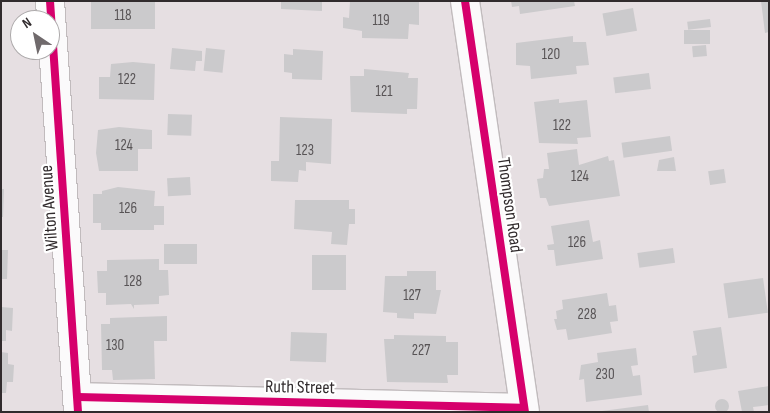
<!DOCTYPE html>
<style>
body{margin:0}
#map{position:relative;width:770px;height:413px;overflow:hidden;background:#e6dfe2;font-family:"Sofia Sans Condensed",sans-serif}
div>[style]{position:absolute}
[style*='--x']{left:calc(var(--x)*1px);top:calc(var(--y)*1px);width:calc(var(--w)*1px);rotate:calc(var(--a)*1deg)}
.building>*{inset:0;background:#cbcacc;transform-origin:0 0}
.round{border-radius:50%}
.roads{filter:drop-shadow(1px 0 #c1bbbd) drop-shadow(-1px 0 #c1bbbd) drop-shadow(0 1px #c1bbbd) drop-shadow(0 -1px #c1bbbd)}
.minor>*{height:28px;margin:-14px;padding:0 14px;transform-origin:14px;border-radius:14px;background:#fbfafb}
.cycleway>*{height:8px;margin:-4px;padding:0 4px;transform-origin:4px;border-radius:4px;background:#d6006c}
span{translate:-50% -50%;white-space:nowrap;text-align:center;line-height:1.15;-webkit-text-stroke:4.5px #fff;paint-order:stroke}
.number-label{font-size:15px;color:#585456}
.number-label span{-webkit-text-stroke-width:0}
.street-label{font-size:18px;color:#312b2d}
.frame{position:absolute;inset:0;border:2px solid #312b2d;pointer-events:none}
.north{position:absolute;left:10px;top:10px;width:50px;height:50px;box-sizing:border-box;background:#fff;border:1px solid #adaaab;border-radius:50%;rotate:326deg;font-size:14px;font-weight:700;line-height:20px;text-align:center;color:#312b2d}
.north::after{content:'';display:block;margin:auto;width:18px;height:22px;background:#706a6c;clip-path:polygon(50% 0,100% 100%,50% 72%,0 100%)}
</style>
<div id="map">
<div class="building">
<div style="left:91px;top:1px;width:64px;height:28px"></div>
<div style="clip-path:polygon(281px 1px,322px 1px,322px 11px,281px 9px)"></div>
<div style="clip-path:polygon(350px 1px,419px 2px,419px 25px,409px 24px,408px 39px,362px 38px,362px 31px,343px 28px,343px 17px,349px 18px)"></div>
<div style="clip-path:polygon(511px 1px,574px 1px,575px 6px,520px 14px,519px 6px,512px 7px)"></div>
<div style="clip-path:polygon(761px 1px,769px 1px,769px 32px,765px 33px)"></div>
<div style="left:633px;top:8px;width:23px;height:31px;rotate:80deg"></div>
<div style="left:710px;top:19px;width:8px;height:23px;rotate:83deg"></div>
<div style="left:684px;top:30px;width:26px;height:14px"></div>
<div style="clip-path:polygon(573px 36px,573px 42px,586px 42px,589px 65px,576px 66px,577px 74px,531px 79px,530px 66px,516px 65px,516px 43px)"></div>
<div style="left:706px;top:45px;width:11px;height:14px;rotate:85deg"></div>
<div style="clip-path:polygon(172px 48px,202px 51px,202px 61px,196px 61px,195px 71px,170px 69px)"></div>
<div style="left:206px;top:48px;width:19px;height:23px;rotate:6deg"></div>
<div style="clip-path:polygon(293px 49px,323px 51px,322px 80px,292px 79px,292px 73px,284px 72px,284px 54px,293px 55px)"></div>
<div style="clip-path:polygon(133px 62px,155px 64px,154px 100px,99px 99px,99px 77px,110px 77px,111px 64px)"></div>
<div style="clip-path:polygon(364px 69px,409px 73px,408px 78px,418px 78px,417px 109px,407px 109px,407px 114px,351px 112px,350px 76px,364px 76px)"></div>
<div style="left:649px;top:73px;width:16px;height:36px;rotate:83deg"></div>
<div style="clip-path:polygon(559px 99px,559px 103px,587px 100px,591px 137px,577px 138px,578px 144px,539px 143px,534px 102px)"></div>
<div style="left:168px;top:114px;width:24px;height:21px;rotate:2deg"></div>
<div style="clip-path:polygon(280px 117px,332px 119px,331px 164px,306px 162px,306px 171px,299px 170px,298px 182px,271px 181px,271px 161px,279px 161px)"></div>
<div style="clip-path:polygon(119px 127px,152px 130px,152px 149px,138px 149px,138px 171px,99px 171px,96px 153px,98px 130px)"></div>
<div style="left:670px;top:136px;width:15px;height:49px;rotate:82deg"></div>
<div style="clip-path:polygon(577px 149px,579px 165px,608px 156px,609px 161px,614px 160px,620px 196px,549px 206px,546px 198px,540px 198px,537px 179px,543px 178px,544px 169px,549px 169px,547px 153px)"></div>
<div style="clip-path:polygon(674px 157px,676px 171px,657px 171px,659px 160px)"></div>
<div style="left:724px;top:169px;width:14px;height:16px;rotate:82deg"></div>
<div style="left:190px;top:177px;width:18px;height:23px;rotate:87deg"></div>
<div style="clip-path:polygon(118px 187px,155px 191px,154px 206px,164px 206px,164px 225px,154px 225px,154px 230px,101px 230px,101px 223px,93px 223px,93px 194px,102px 194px,102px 191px)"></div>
<div style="clip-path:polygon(1px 189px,4px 189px,3px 217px,1px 217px)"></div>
<div style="clip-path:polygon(295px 200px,349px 200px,349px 209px,355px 209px,355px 224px,349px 224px,347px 245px,331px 244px,332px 232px,294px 229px)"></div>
<div style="clip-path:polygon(589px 220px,593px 242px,600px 240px,603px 259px,556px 266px,554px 250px,548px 250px,547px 245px,554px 244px,551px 226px)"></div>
<div style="left:164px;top:244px;width:33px;height:20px"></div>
<div style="left:673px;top:248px;width:15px;height:36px;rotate:82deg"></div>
<div style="clip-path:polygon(1px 250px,8px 250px,7px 279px,1px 279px)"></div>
<div style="left:312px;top:255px;width:34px;height:35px"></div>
<div style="clip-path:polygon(159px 259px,159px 270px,168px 270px,169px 295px,159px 296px,159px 304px,134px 305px,134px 309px,131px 304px,106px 305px,106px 293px,98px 293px,97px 271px,107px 271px,107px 260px)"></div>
<div style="clip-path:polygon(407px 271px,436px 271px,436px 290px,441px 290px,436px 314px,414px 313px,414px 319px,397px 318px,397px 313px,383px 312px,385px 276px,407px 276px)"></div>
<div style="left:763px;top:278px;width:35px;height:40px;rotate:82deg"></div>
<div style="clip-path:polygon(607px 293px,609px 306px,616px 305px,618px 321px,610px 322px,612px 333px,568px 340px,566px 329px,557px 330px,554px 319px,557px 319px,556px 311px,563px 309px,562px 300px)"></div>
<div style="clip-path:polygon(1px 307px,13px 308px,12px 331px,6px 330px,6px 341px,1px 341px)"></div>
<div style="clip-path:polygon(167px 316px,167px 341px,154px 341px,155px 379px,113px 380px,112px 370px,102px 370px,101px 324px,110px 324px,110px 318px)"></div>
<div style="clip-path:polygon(721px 327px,727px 368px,694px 373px,692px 356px,697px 355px,693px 331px)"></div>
<div style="left:291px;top:332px;width:36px;height:29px;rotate:2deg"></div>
<div style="clip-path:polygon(394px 335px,446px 336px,446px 342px,458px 342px,458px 375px,447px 375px,448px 383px,387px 382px,384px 339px,394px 339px)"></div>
<div style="clip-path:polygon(636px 348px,638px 365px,631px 366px,633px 376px,640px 375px,642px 395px,586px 402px,584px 379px,579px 380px,581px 365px,598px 362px,597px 353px)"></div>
<div style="clip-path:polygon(1px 352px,8px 353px,8px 364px,14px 365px,13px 382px,7px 382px,6px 393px,1px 393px)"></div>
<div style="clip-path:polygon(769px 386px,769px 405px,753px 407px,754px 412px,742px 412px,738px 391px)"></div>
<div class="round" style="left:715px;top:399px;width:14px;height:14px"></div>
<div style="clip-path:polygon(648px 405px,649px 412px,602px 412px,602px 411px)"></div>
</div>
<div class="roads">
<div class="minor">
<div style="--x:50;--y:1;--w:412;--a:86.1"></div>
<div style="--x:465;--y:1;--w:415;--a:81.7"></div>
<div style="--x:78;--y:397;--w:444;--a:1.4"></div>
</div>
</div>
<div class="cycleway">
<div style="--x:50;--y:1;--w:412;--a:86.1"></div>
<div style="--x:465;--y:1;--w:415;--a:81.7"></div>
<div style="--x:78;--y:397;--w:444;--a:1.4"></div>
</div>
<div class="number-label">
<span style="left:123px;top:16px">118</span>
<span style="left:381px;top:21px">119</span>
<span style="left:551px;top:55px">120</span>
<span style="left:127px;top:80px">122</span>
<span style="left:384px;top:92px">121</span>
<span style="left:562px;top:126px">122</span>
<span style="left:124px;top:146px">124</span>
<span style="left:305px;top:151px">123</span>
<span style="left:580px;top:177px">124</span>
<span style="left:128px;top:209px">126</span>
<span style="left:577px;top:243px">126</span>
<span style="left:133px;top:282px">128</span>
<span style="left:412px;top:296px">127</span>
<span style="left:587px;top:315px">228</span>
<span style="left:115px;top:346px">130</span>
<span style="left:421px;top:351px">227</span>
<span style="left:605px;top:375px">230</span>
</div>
<div class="street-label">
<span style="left:509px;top:205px;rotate:82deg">Thompson Road</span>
<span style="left:50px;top:208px;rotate:-94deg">Wilton Avenue</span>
<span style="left:300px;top:388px;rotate:1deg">Ruth Street</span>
</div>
<div class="frame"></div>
<div class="north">N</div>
</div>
